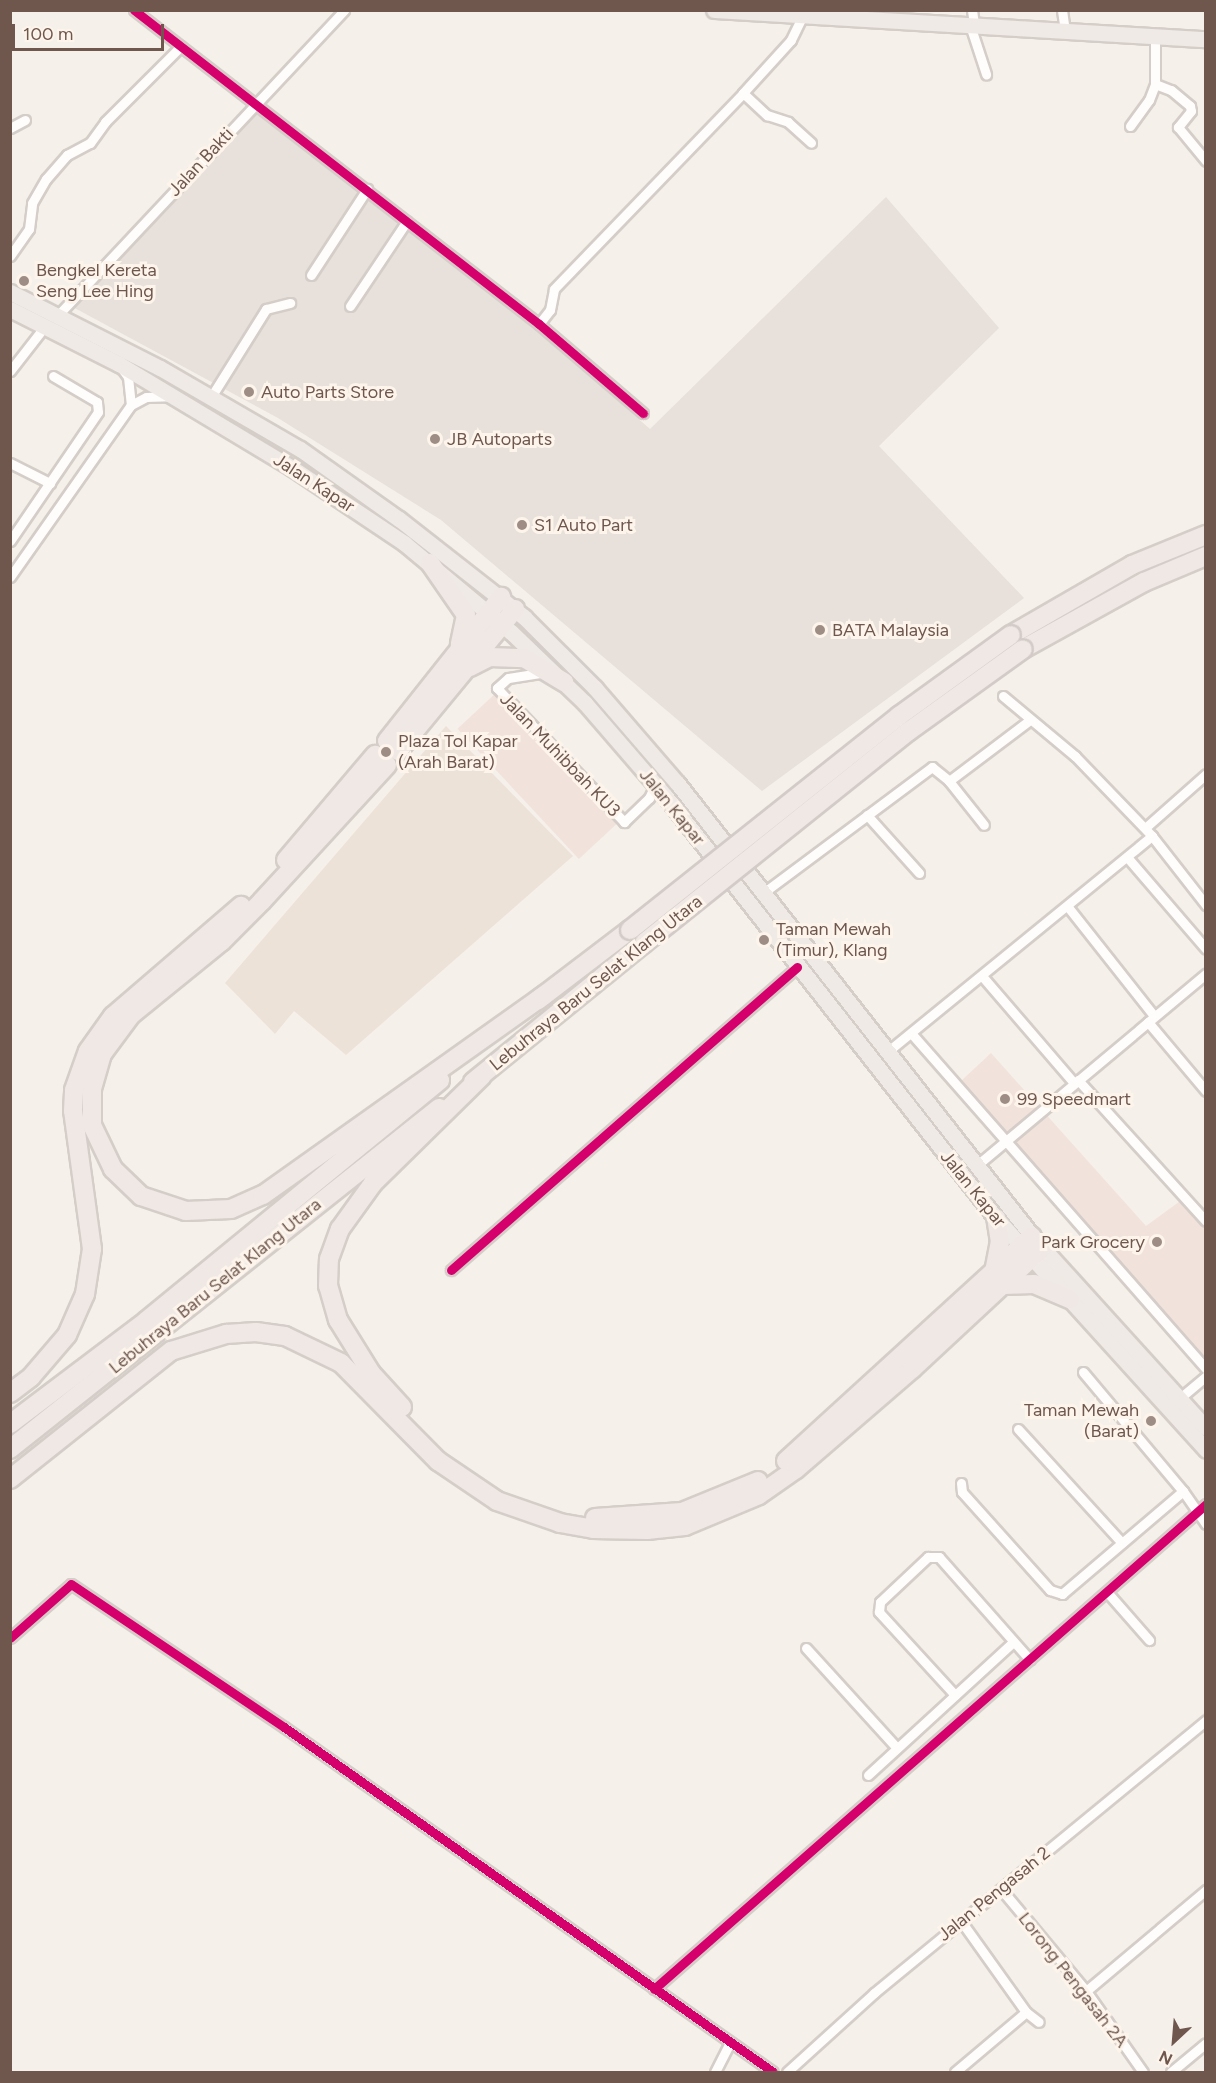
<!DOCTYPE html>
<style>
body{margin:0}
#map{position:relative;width:1216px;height:2083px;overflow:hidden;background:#f5f0ea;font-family:Figtree,sans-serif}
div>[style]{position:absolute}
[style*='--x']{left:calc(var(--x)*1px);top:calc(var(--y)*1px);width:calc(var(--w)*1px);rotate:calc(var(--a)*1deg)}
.residential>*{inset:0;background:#ede2d8}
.commercial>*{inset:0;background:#f2e2dc;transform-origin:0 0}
.industrial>*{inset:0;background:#e7e0db}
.roads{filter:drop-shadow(2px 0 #d4cdc8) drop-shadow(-2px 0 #d4cdc8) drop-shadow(0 2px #d4cdc8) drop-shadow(0 -2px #d4cdc8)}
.minor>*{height:9px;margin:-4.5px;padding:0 4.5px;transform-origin:4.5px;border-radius:4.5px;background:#fefdfc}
.trunk>*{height:15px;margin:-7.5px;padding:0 7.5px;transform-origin:7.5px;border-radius:7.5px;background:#f0eae6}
.motorway>*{height:18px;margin:-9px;padding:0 9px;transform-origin:9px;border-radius:9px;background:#efe8e5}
.bridges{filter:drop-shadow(2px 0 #d3cbc7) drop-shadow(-2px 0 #d3cbc7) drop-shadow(0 2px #d3cbc7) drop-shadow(0 -2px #d3cbc7)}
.motorway-bridge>*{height:18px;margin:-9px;padding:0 9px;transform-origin:9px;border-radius:9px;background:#efe8e5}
.cycleway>*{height:9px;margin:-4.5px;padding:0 4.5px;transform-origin:4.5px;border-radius:4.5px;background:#d6006c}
.dots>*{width:16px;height:16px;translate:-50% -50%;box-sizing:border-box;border:3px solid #fdf5eb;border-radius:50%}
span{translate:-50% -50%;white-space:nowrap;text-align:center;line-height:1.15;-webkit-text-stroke:6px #fdf5eb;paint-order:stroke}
.street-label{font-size:18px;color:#6f574e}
.poi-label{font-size:18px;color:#6f574e}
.left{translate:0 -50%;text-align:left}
.right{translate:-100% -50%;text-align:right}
.frame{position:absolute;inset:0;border:12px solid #6f574e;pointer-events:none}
.north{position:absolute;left:1144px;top:2011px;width:60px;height:60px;-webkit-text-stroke:4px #fdf5eb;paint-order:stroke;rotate:206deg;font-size:16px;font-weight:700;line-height:24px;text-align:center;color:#6f574e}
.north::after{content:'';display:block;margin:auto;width:21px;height:27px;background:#6f574e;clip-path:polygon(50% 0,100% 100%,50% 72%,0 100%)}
.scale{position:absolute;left:12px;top:24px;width:152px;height:27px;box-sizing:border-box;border:3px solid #6f574e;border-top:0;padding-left:8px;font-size:18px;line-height:21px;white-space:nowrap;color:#6f574e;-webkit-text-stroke:4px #fdf5eb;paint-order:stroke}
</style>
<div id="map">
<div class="residential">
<div style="clip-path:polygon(446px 726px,573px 856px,346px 1055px,294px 1011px,275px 1034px,225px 983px)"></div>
</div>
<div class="commercial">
<div style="left:497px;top:692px;width:178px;height:54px;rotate:47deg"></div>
<div style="clip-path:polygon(991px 1053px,1146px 1226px,1183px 1199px,1205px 1226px,1205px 1362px,960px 1082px)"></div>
</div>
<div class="industrial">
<div style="clip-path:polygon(257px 107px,549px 341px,650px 429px,886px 197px,999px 328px,879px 446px,1024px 598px,762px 791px,441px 520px,278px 418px,71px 306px)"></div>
</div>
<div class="roads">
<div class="minor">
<div style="--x:134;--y:10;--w:512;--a:37.79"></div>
<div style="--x:539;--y:324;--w:137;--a:40.6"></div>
<div style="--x:972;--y:10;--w:15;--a:82"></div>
<div style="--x:1062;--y:10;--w:21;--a:82"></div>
<div style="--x:803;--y:15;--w:28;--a:116"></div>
<div style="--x:791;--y:40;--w:72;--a:132.2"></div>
<div style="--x:743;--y:93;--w:33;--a:43"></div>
<div style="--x:767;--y:115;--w:22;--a:18"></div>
<div style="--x:788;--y:122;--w:31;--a:42"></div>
<div style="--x:970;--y:25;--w:52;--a:71.9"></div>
<div style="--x:1155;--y:84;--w:17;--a:21"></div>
<div style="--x:1171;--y:90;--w:25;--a:40"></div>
<div style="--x:1190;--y:106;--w:5;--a:79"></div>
<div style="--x:1191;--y:111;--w:21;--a:129"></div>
<div style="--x:1178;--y:127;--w:44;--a:50.5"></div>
<div style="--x:1130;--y:126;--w:32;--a:-54"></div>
<div style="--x:1149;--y:100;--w:17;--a:-69"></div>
<div style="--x:1155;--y:84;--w:47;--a:-90"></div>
<div style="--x:10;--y:128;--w:17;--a:-28"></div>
<div style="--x:10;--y:256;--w:33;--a:-55"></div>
<div style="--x:29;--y:229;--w:26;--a:-83"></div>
<div style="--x:32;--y:203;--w:28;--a:-60"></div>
<div style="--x:46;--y:179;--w:32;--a:-49"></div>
<div style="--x:67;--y:155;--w:26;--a:-28"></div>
<div style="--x:90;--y:143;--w:26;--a:-54"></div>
<div style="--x:105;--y:122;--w:107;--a:-45"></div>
<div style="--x:311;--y:275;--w:103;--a:-56.9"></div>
<div style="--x:350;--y:306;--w:102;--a:-56.2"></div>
<div style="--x:58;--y:315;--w:418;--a:-46.8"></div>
<div style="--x:539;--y:324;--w:18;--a:-52"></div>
<div style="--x:550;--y:310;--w:21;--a:-79"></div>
<div style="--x:554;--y:289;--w:272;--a:-46"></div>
<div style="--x:123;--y:370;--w:9;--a:54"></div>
<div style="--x:128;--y:377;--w:28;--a:84"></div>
<div style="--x:10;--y:371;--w:57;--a:-52.1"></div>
<div style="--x:211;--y:397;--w:104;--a:-58"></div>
<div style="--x:266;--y:309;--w:25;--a:-14"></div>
<div style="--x:10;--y:463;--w:45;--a:26.6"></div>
<div style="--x:10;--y:541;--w:156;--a:-55.7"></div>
<div style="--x:98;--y:412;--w:10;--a:-96"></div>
<div style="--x:97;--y:402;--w:51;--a:-149.4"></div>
<div style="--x:10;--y:577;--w:210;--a:-54.9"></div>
<div style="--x:131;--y:405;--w:17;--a:-28"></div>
<div style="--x:146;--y:397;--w:23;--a:-2"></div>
<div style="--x:540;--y:673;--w:32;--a:171"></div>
<div style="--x:508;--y:678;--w:15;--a:138"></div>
<div style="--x:497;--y:688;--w:185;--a:46.5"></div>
<div style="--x:624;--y:822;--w:35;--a:-44"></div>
<div style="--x:649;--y:798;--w:14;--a:-65"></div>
<div style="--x:1003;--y:696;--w:94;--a:39.8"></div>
<div style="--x:1075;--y:756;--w:111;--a:46.1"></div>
<div style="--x:1152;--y:836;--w:88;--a:52"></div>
<div style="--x:949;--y:781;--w:101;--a:-37"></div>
<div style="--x:867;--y:815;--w:78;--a:48.1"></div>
<div style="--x:1145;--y:828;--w:81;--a:-41.5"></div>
<div style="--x:1127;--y:857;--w:121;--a:49.3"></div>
<div style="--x:763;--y:893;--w:211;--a:-36.7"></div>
<div style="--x:932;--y:767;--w:22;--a:39"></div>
<div style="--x:949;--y:781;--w:56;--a:51.5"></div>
<div style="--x:1068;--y:907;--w:139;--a:51.7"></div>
<div style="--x:982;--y:976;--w:141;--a:49.3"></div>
<div style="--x:1148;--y:1022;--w:90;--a:50"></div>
<div style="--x:911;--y:1033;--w:447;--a:48.7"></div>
<div style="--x:887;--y:1052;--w:342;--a:-39.2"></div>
<div style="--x:1078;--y:1080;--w:190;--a:47.8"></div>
<div style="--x:976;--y:1166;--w:300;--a:-39.9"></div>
<div style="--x:451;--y:1270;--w:460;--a:-41.2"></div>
<div style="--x:1083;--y:1372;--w:155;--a:50"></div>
<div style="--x:1183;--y:1491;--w:40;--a:55.1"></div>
<div style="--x:1180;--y:1398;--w:34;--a:-40"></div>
<div style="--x:1018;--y:1429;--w:154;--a:47.6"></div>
<div style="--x:961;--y:1483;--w:9;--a:84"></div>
<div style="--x:962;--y:1492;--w:132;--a:48.1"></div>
<div style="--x:1050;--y:1590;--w:13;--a:18"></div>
<div style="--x:1062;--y:1594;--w:159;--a:-40.4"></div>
<div style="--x:1107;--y:1592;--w:64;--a:48.8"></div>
<div style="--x:10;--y:1638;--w:81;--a:-41.5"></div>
<div style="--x:71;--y:1584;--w:257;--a:33.9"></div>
<div style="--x:284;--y:1727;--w:598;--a:35.2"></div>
<div style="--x:806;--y:1648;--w:135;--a:47.7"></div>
<div style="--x:955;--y:1695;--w:113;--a:-132.5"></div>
<div style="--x:879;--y:1612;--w:10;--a:-84"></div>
<div style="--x:880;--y:1602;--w:66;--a:-43.2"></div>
<div style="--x:928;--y:1557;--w:11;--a:0"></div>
<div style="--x:939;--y:1557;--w:137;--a:48.5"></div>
<div style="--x:868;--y:1775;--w:197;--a:-42.5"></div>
<div style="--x:1001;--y:1889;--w:133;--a:50.2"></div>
<div style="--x:1086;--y:1991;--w:99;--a:54.9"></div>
<div style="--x:961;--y:1921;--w:112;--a:54.5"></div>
<div style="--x:1026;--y:2012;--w:16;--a:38"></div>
<div style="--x:654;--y:1989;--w:735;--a:-41.3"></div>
<div style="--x:1086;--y:1991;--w:157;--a:-40.1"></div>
<div style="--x:715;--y:2072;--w:33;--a:-63"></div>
<div style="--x:787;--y:2072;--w:118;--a:-42.2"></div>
<div style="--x:874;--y:1993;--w:430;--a:-39.4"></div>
<div style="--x:955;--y:2072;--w:93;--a:-40.2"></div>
<div style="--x:1171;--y:2072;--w:45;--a:-39.6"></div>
</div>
<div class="trunk">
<div style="--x:714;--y:10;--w:493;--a:3.4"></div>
<div style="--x:10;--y:292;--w:168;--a:26.9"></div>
<div style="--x:160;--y:368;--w:162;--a:30.1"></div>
<div style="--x:300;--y:449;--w:121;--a:35.3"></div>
<div style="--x:399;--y:519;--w:159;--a:38.1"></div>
<div style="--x:524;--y:617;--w:100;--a:45"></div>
<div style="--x:595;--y:688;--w:127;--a:49.2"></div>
<div style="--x:678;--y:784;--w:574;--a:51.93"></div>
<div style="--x:1032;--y:1236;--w:259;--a:47.8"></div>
<div style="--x:10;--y:309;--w:122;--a:26.8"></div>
<div style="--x:119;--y:364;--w:202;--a:31"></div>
<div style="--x:292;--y:468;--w:135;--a:33.8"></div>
<div style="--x:404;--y:543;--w:139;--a:39.8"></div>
<div style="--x:511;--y:632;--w:103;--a:43.8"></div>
<div style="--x:585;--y:703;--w:124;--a:49.2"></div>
<div style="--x:666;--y:797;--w:535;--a:51.91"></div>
<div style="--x:996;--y:1218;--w:313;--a:47.8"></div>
</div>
<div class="motorway">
<div style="--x:430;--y:563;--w:63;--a:55.3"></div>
<div style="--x:466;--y:615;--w:30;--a:102"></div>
<div style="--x:1011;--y:635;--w:140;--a:-30"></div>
<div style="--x:1132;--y:565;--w:80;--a:-22.1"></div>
<div style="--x:1023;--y:649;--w:138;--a:-29"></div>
<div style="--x:1144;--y:582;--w:67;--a:-22.8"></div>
<div style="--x:470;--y:667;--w:22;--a:-27"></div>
<div style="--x:490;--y:657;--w:34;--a:2"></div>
<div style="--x:524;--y:658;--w:47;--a:31"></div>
<div style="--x:387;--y:741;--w:184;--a:-51.6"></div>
<div style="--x:398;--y:751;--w:184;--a:-50.5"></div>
<div style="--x:387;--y:765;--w:185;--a:132.6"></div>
<div style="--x:262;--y:901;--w:57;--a:135"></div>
<div style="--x:222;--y:941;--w:117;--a:140.9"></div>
<div style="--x:131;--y:1015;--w:49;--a:126.6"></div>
<div style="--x:102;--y:1054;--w:36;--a:106"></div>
<div style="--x:92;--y:1089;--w:36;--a:90"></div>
<div style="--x:92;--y:1125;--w:49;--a:64.5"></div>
<div style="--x:113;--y:1169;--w:39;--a:44"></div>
<div style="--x:141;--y:1196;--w:47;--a:18.4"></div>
<div style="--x:186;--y:1211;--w:45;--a:-2.5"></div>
<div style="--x:231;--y:1209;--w:35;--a:-24"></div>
<div style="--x:263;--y:1195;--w:347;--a:-35.4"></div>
<div style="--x:286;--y:860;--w:138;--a:-49.7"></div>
<div style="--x:538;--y:1000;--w:116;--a:-37.3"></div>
<div style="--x:473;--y:1082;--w:220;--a:-39.1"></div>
<div style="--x:994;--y:1272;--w:31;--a:-79"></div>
<div style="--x:1000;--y:1242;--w:24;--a:-99"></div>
<div style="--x:1003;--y:1285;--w:31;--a:-2"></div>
<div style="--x:1034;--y:1284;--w:39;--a:23"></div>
<div style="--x:10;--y:1393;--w:26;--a:-37"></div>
<div style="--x:31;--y:1377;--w:55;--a:-49.4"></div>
<div style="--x:67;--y:1335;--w:45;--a:-66.3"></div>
<div style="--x:85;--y:1294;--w:46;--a:-81.2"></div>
<div style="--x:92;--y:1249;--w:139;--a:-97.8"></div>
<div style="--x:73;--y:1111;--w:21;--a:-87"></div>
<div style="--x:74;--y:1090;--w:41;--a:-70.3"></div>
<div style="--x:88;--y:1051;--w:43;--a:-54.5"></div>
<div style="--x:113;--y:1016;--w:169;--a:-40.7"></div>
<div style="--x:402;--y:1407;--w:46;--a:-132.4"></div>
<div style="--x:371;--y:1373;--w:62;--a:-121.9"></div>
<div style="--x:338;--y:1320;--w:35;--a:-106"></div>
<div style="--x:328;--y:1286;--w:27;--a:-88"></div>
<div style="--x:329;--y:1259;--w:32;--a:-70"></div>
<div style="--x:340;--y:1229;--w:57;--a:-54.3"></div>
<div style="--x:373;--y:1183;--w:153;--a:-44.5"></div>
<div style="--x:10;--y:1424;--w:171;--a:-37.1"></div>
<div style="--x:146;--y:1321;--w:380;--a:-39.3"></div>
<div style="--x:10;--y:1449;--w:548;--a:-38.48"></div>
<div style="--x:786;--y:1461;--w:333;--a:-42.4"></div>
<div style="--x:10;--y:1479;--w:206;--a:-38.5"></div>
<div style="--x:171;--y:1351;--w:58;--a:-17.2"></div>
<div style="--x:226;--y:1334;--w:30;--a:-4"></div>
<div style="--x:256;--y:1332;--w:29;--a:8"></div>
<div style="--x:285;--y:1336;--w:62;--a:25.7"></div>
<div style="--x:341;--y:1363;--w:138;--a:45.3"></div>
<div style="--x:438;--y:1461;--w:71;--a:34.1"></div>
<div style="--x:497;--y:1501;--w:67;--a:19.2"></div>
<div style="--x:560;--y:1523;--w:34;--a:10"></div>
<div style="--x:593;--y:1529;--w:54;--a:1.1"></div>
<div style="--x:647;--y:1530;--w:38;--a:-6"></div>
<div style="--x:685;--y:1526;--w:80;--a:-22.7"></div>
<div style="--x:759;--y:1495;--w:45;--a:-35.1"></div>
<div style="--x:796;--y:1469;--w:153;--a:-40.8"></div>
<div style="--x:912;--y:1369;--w:178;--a:-42.9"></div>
<div style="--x:595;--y:1518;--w:87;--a:-3.9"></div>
<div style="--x:682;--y:1512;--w:82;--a:-22.2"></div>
</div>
</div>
<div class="bridges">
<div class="motorway-bridge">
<div style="--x:630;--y:930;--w:344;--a:-38.5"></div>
<div style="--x:899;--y:716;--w:138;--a:-35.9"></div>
<div style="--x:644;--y:943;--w:339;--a:-38.7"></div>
<div style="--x:909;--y:731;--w:140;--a:-35.7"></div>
</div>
</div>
<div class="cycleway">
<div style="--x:134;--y:10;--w:512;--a:37.79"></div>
<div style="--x:539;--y:324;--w:137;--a:40.6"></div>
<div style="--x:451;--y:1270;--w:460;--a:-41.2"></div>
<div style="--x:10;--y:1638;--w:81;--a:-41.5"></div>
<div style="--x:71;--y:1584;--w:257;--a:33.9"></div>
<div style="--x:284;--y:1727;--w:598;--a:35.2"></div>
<div style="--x:654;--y:1989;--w:735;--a:-41.3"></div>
</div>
<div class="dots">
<div style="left:24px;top:281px;background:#9e8d85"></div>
<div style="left:249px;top:392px;background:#9e8d85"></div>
<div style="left:435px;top:439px;background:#9e8d85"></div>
<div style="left:522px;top:525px;background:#9e8d85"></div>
<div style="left:820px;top:630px;background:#9e8d85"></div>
<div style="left:386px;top:752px;background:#9e8d85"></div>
<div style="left:764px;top:940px;background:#9e8d85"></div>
<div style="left:1005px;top:1099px;background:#9e8d85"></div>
<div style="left:1157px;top:1242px;background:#9e8d85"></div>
<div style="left:1151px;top:1421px;background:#9e8d85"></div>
</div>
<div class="street-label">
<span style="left:201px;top:162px;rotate:-47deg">Jalan Bakti</span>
<span style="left:314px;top:483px;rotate:33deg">Jalan Kapar</span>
<span style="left:560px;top:755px;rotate:46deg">Jalan Muhibbah KU3</span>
<span style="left:672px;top:807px;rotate:51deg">Jalan Kapar</span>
<span style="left:596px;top:983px;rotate:-39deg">Lebuhraya Baru Selat Klang Utara</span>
<span style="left:973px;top:1189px;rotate:51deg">Jalan Kapar</span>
<span style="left:215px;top:1286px;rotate:-39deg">Lebuhraya Baru Selat Klang Utara</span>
<span style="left:994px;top:1894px;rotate:-39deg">Jalan Pengasah 2</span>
<span style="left:1073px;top:1980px;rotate:52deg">Lorong Pengasah 2A</span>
</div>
<div class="poi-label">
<span class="left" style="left:36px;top:281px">Bengkel Kereta<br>Seng Lee Hing</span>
<span class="left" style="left:261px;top:392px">Auto Parts Store</span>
<span class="left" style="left:447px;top:439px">JB Autoparts</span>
<span class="left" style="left:534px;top:525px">S1 Auto Part</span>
<span class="left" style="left:832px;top:630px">BATA Malaysia</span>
<span class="left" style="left:398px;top:752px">Plaza Tol Kapar<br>(Arah Barat)</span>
<span class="left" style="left:776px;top:940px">Taman Mewah<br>(Timur), Klang</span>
<span class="left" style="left:1017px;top:1099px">99 Speedmart</span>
<span class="right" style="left:1145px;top:1242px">Park Grocery</span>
<span class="right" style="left:1139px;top:1421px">Taman Mewah<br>(Barat)</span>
</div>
<div class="frame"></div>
<div class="north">N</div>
<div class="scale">100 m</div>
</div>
